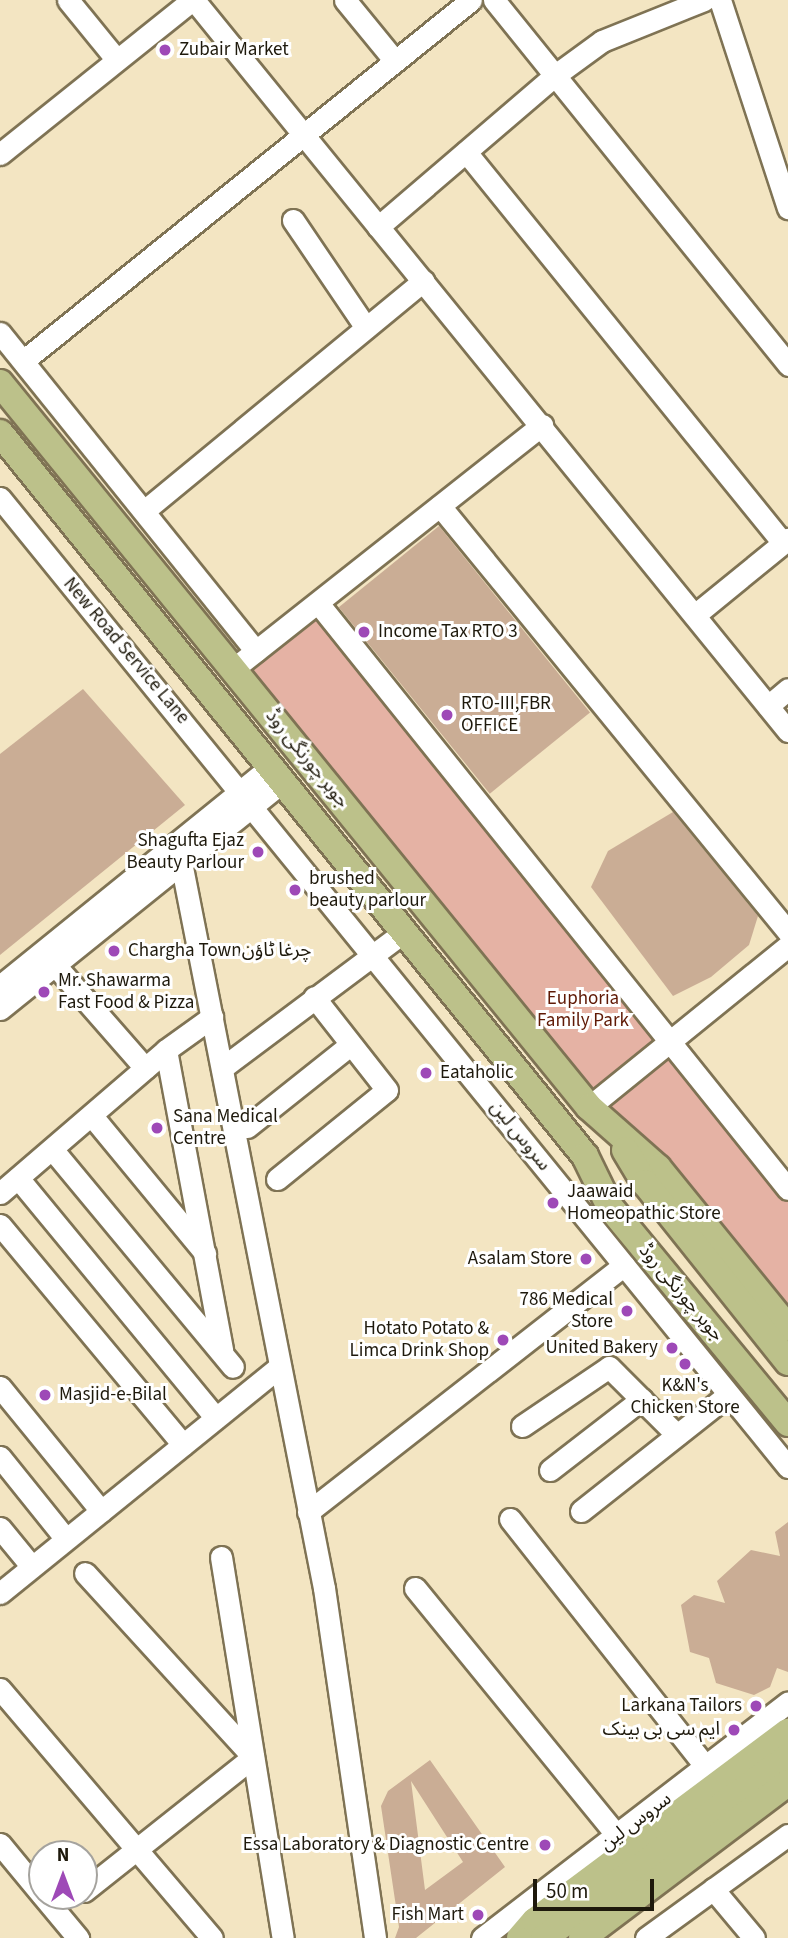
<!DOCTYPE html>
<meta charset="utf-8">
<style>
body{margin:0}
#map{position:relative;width:788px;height:1938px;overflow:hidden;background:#f3e5c2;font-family:"Source Sans 3","Noto Sans Arabic",sans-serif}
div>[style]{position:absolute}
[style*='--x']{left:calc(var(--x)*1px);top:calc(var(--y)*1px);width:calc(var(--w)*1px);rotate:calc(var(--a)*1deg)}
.green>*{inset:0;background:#e5b2a4;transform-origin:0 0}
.building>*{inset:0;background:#caad95;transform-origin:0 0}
.roads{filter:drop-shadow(2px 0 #7f7354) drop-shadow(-2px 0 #7f7354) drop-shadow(0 2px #7f7354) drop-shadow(0 -2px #7f7354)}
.minor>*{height:21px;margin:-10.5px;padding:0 10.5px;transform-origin:10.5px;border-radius:10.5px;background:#fff}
.major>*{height:26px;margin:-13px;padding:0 13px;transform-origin:13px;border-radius:13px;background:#bcc18a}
.dots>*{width:19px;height:19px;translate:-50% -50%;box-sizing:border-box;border:4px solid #fff;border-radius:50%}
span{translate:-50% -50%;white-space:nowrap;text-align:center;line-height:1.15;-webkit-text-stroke:6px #fff;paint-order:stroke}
.poi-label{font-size:19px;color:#1e190c}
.left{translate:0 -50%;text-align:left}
.right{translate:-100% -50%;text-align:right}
.street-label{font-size:19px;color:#1e190c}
.park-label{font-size:19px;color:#5f1905}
.north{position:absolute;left:28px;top:1840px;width:70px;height:70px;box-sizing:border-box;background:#fff;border:2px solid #a5a39e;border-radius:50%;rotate:0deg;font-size:19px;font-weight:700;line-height:28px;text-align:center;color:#1e190c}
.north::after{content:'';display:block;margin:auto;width:24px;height:32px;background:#9e49b7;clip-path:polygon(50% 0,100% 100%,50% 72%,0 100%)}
.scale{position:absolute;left:533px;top:1879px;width:121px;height:32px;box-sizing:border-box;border:4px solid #1e190c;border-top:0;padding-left:9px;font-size:21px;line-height:24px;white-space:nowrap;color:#1e190c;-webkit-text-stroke:5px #fff;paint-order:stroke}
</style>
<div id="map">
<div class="green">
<div style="left:316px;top:614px;width:544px;height:85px;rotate:51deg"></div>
<div style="clip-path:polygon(669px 1052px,788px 1198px,788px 1324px,606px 1102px)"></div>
</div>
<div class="building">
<div style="left:439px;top:526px;width:240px;height:129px;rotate:51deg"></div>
<div style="clip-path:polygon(83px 689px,185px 805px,0 955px,0 754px)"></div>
<div style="clip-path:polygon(673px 812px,758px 916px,749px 945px,711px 977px,673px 996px,591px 887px,608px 851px)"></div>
<div style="clip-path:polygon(788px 1522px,788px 1672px,777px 1668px,770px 1687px,754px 1695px,716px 1683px,709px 1658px,690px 1652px,681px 1605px,694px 1595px,725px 1603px,717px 1581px,751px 1550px,780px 1556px,775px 1532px)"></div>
<div style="clip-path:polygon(evenodd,430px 1760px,505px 1867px,416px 1938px,395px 1938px,399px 1927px,381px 1806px,388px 1791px,430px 1760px,411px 1781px,463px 1862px,425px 1890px,411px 1781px)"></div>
</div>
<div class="roads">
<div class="minor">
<div style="--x:68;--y:0;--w:77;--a:50.8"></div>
<div style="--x:194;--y:0;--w:942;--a:50.9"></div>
<div style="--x:345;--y:0;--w:79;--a:50.7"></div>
<div style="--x:494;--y:0;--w:469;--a:51.1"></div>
<div style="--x:720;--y:0;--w:219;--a:71.9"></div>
<div style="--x:466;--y:152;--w:503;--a:50.97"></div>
<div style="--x:0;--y:154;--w:246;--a:-38.7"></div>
<div style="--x:293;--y:220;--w:130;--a:55.9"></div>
<div style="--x:378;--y:227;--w:232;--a:-40.6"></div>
<div style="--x:554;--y:76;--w:59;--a:-36.1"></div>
<div style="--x:602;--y:41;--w:110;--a:-21.9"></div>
<div style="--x:0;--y:333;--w:408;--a:51.2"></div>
<div style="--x:23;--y:361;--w:575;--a:-38.86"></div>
<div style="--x:0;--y:498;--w:1249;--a:50.88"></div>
<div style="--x:440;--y:506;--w:550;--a:50.75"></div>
<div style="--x:144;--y:511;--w:362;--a:-39.5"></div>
<div style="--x:318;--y:603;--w:751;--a:51.27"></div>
<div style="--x:696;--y:614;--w:119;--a:-39.2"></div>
<div style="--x:233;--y:669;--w:394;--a:-38.3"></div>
<div style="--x:768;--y:706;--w:26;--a:-40"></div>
<div style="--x:181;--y:862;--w:740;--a:78.86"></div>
<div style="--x:324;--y:1588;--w:354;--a:81.7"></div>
<div style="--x:47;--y:956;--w:149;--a:48.8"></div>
<div style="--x:0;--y:986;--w:346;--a:-39"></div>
<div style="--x:0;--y:1009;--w:361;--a:-38.8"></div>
<div style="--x:166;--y:1050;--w:305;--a:79.4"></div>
<div style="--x:222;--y:1068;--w:224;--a:-36.8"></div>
<div style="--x:589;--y:1107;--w:256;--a:-39"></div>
<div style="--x:92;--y:1116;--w:178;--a:50.5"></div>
<div style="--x:247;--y:1127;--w:130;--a:-38.5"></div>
<div style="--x:52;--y:1149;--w:283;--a:50.3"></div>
<div style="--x:18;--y:1178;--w:311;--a:50.5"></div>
<div style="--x:277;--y:1179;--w:141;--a:-39"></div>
<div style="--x:387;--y:1090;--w:118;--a:-128.1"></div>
<div style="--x:0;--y:1193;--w:219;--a:-40.7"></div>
<div style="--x:166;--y:1050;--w:57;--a:-35.7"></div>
<div style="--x:0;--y:1225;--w:286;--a:50.2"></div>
<div style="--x:0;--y:1387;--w:160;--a:50.8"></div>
<div style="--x:522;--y:1426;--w:105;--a:-34.1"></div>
<div style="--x:609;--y:1367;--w:96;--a:45"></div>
<div style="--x:0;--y:1457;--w:105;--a:51.2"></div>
<div style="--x:550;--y:1470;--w:116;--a:-37.7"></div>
<div style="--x:581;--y:1511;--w:187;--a:-38.3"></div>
<div style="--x:308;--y:1512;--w:401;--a:-38"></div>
<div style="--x:510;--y:1519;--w:318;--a:51.7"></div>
<div style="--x:0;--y:1528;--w:50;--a:50.6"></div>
<div style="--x:221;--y:1557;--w:386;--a:80.8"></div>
<div style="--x:415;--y:1588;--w:320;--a:50.8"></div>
<div style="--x:0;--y:1593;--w:359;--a:-39"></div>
<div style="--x:0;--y:1689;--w:327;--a:49.6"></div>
<div style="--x:0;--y:1844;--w:66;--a:50.5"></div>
<div style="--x:713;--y:1889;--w:64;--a:50.1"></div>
<div style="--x:84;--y:1891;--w:216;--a:-38.4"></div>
<div style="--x:253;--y:1757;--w:249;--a:-132.4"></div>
<div style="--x:43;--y:1896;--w:55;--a:50.2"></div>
<div style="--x:482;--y:1938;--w:386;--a:-37.6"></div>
<div style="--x:646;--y:1938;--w:175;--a:-36"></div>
</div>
<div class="major">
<div style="--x:0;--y:383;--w:933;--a:50.87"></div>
<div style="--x:589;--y:1107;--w:92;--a:41.5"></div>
<div style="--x:658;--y:1168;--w:206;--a:50.9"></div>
<div style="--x:0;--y:433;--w:930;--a:51.02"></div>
<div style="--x:585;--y:1156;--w:57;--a:63.9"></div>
<div style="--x:610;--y:1207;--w:280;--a:50.5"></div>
<div style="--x:625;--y:1150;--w:39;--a:59"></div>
<div style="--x:645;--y:1183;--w:229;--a:51.4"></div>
<div style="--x:520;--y:1938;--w:23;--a:-49"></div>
<div style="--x:535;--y:1921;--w:316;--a:-36.8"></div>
<div style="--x:544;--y:1938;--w:304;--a:-36.6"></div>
<div style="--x:582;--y:1938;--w:258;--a:-37"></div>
</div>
</div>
<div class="dots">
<div style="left:165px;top:50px;background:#9e49b7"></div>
<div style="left:364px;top:632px;background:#9e49b7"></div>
<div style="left:447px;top:715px;background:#9e49b7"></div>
<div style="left:258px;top:852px;background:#9e49b7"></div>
<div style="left:295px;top:890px;background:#9e49b7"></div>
<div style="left:114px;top:951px;background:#9e49b7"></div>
<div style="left:44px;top:992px;background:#9e49b7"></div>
<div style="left:426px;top:1073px;background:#9e49b7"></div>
<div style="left:157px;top:1128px;background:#9e49b7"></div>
<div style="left:553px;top:1203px;background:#9e49b7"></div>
<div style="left:586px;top:1259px;background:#9e49b7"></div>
<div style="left:627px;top:1311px;background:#9e49b7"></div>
<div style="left:503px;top:1340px;background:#9e49b7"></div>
<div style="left:672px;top:1348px;background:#9e49b7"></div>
<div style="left:685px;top:1364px;background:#9e49b7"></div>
<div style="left:45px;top:1395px;background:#9e49b7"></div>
<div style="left:756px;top:1706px;background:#9e49b7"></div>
<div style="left:734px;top:1730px;background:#9e49b7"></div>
<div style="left:545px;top:1845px;background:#9e49b7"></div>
<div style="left:478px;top:1915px;background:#9e49b7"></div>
</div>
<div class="poi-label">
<span class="left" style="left:179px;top:50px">Zubair Market</span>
<span class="left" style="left:378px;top:632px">Income Tax RTO 3</span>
<span class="left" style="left:461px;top:715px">RTO-III,FBR<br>OFFICE</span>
<span class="right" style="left:244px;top:852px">Shagufta Ejaz<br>Beauty Parlour</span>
<span class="left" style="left:309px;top:890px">brushed<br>beauty parlour</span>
<span class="left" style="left:128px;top:951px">Chargha Townچرغا ٹاؤن</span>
<span class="left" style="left:58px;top:992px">Mr. Shawarma<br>Fast Food &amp; Pizza</span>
<span class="left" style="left:440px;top:1073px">Eataholic</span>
<span class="left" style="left:173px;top:1128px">Sana Medical<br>Centre</span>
<span class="left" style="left:567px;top:1203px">Jaawaid<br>Homeopathic Store</span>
<span class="right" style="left:572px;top:1259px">Asalam Store</span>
<span class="right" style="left:613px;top:1311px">786 Medical<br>Store</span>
<span class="right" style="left:489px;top:1340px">Hotato Potato &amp;<br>Limca Drink Shop</span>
<span class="right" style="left:658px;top:1348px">United Bakery</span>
<span style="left:685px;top:1397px">K&amp;N's<br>Chicken Store</span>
<span class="left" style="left:59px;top:1395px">Masjid-e-Bilal</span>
<span class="right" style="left:742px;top:1706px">Larkana Tailors</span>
<span class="right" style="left:720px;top:1730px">ایم سی بی بینک</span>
<span class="right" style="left:529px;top:1845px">Essa Laboratory &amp; Diagnostic Centre</span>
<span class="right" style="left:464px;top:1915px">Fish Mart</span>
</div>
<div class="street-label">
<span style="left:126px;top:651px;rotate:50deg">New Road Service Lane</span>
<span style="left:307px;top:759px;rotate:51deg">جوہر چورنگی روڈ</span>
<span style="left:520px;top:1136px;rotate:51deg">سروس لین</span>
<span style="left:681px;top:1293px;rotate:50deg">جوہر چورنگی روڈ</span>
<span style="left:636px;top:1822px;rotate:-37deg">سروس لین</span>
</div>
<div class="park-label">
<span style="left:583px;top:1010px">Euphoria<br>Family Park</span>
</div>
<div class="north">N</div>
<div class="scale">50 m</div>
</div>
